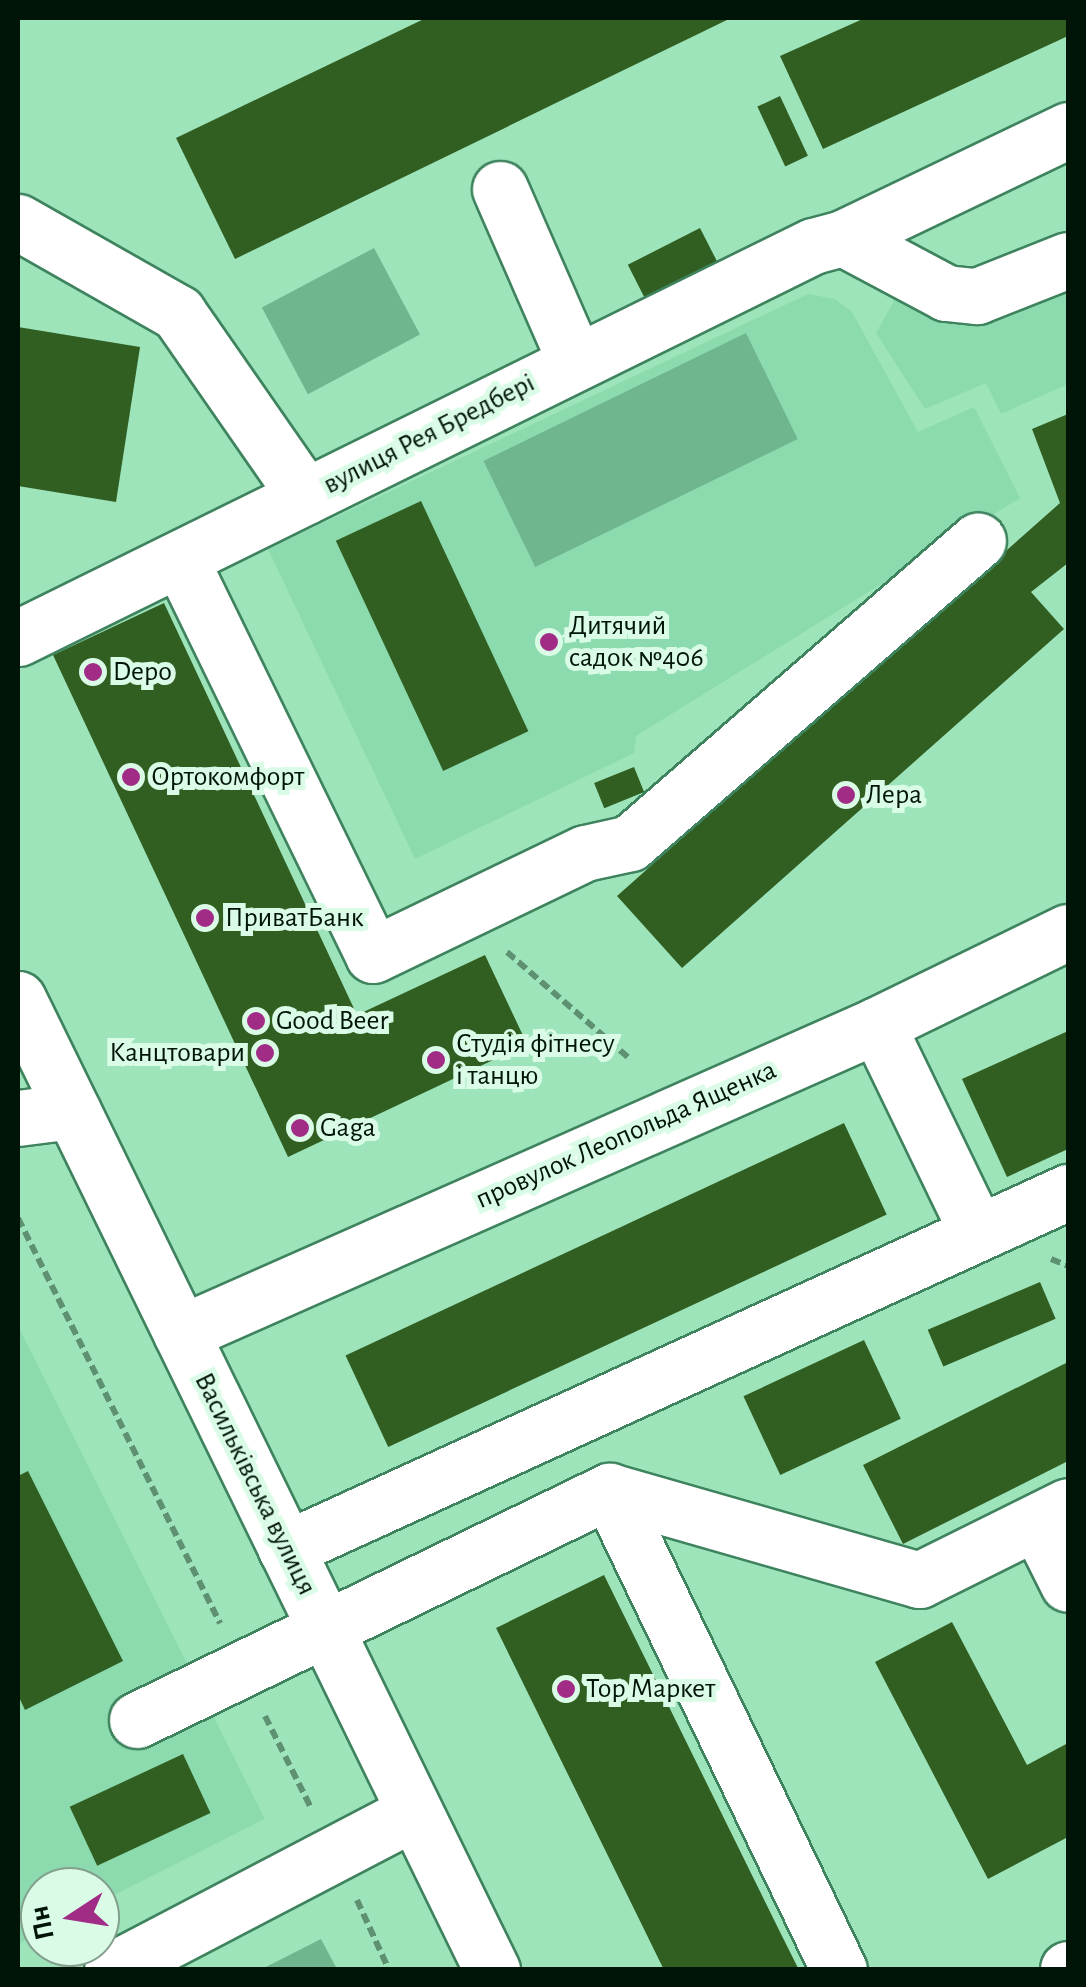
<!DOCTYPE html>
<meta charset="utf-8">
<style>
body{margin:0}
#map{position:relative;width:1086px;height:1987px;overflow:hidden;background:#9ee4bb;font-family:"Alegreya Sans",sans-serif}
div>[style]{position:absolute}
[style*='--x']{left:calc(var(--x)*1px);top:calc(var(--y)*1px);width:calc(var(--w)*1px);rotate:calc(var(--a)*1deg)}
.built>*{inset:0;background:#8cdbae}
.green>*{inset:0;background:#6fb58d;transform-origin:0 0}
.building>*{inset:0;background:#315e21;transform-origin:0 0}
.path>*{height:6px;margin-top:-3px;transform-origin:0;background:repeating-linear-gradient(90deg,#5e9072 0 10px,transparent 0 15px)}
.roads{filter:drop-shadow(2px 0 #3e835e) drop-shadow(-2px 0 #3e835e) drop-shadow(0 2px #3e835e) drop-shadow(0 -2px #3e835e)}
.minor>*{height:55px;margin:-27.5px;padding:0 27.5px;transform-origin:27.5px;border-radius:27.5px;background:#fff}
.major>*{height:55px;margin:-27.5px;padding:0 27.5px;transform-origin:27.5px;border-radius:27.5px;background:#fff}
.dots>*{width:28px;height:28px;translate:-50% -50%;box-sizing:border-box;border:5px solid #dafce7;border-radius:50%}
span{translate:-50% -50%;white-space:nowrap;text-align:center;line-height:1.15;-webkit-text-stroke:10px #dafce7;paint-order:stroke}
.street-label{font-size:28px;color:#001407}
.poi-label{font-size:28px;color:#001407}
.left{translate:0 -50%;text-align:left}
.right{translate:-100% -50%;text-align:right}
.frame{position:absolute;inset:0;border:20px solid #001407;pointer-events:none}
.north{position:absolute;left:20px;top:1867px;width:100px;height:100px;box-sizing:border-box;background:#dafce7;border:2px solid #839f8d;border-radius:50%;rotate:258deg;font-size:28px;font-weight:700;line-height:40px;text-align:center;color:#001407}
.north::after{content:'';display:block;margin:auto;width:35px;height:45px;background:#a02c86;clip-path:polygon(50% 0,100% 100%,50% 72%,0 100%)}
</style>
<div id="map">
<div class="built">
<div style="clip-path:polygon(1068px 282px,1068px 384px,1001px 414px,986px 383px,925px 409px,876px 333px,900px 290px)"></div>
<div style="clip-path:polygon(808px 294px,835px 299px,852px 312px,918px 432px,974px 407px,1020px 498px,636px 736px,634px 753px,415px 859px,268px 549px)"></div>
<div style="clip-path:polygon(18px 1326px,265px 1819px,100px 1902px,100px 1887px,40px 1887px,40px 1933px,18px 1944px)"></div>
</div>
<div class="green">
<div style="left:374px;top:248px;width:98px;height:127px;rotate:62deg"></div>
<div style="left:746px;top:333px;width:118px;height:292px;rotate:64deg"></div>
<div style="clip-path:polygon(321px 1939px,337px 1969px,262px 1969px)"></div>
</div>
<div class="building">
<div style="clip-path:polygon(426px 18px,731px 18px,235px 259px,176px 138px)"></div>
<div style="clip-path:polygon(865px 18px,1068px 18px,1068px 36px,823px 149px,780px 56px)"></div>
<div style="left:780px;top:96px;width:66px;height:25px;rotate:65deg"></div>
<div style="left:700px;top:228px;width:38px;height:81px;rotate:63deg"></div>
<div style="clip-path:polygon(18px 327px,140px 347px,116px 502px,18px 486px)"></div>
<div style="clip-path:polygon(1068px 414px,1068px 563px,1031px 592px,1064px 629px,682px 968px,617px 896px,1060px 503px,1032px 429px)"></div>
<div style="left:421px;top:501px;width:254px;height:94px;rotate:65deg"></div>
<div style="clip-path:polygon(164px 603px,357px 1015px,485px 955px,527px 1044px,288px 1157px,53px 655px)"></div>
<div style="left:634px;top:767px;width:27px;height:43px;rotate:68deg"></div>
<div style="clip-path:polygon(1068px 1031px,1068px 1149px,1007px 1177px,962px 1079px)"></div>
<div style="left:844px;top:1123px;width:101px;height:550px;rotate:65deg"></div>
<div style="left:1040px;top:1282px;width:40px;height:122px;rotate:67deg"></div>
<div style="left:864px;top:1340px;width:87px;height:133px;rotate:65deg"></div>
<div style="clip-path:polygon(1068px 1362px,1068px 1461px,903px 1544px,863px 1465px)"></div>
<div style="clip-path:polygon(28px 1471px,123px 1661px,25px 1710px,18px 1695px,18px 1476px)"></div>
<div style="clip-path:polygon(604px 1575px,780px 1932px,799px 1970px,664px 1970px,640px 1921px,496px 1628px)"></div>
<div style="clip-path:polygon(952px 1622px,1027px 1765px,1068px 1743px,1068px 1837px,988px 1879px,875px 1662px)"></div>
<div style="left:183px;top:1754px;width:65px;height:125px;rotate:65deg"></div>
</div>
<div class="path">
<div style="--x:507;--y:952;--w:163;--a:41"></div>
<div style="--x:18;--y:1218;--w:453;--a:63.5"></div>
<div style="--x:1051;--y:1259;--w:18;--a:22"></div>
<div style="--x:265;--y:1716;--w:103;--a:63.4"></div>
<div style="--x:357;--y:1900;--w:77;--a:65.4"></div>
</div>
<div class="roads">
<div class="minor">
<div style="--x:500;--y:189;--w:188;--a:66.4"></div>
<div style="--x:18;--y:222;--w:184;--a:29.6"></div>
<div style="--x:178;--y:313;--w:223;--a:55.2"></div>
<div style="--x:843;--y:238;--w:250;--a:-25.6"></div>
<div style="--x:181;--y:561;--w:438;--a:64"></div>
<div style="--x:373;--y:955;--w:235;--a:-25.7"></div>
<div style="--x:585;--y:853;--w:46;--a:-12.5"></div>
<div style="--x:630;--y:843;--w:461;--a:-41"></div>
<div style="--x:18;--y:638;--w:886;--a:-26.25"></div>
<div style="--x:813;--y:246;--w:31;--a:-15"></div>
<div style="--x:843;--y:238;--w:117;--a:28.1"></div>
<div style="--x:946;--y:293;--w:31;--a:6"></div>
<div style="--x:977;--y:296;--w:98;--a:-21.6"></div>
<div style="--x:877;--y:1025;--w:230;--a:64.2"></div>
<div style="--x:18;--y:1118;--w:55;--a:-7.3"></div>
<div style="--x:181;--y:1333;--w:761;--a:-23.87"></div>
<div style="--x:877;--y:1025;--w:212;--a:-26"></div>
<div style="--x:609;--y:1491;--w:531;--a:64.35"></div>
<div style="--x:1037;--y:1522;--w:69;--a:63.4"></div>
<div style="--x:286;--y:1549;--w:860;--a:-24.54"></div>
<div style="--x:137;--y:1720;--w:525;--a:-25.88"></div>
<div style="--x:609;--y:1491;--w:323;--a:16"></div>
<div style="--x:919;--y:1580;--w:166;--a:-26.4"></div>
<div style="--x:112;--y:1970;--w:341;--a:-27.6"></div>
<div style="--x:1068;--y:1970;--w:1;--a:-90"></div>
</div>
<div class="major">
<div style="--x:18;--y:999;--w:1081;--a:63.98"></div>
</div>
</div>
<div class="dots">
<div style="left:549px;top:642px;background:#a02c86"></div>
<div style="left:93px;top:672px;background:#a02c86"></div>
<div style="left:131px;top:777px;background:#a02c86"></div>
<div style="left:846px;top:795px;background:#a02c86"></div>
<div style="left:205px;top:918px;background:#a02c86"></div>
<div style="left:256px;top:1021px;background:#a02c86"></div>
<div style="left:265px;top:1053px;background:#a02c86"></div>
<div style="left:436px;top:1060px;background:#a02c86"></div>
<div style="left:300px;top:1128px;background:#a02c86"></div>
<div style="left:566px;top:1689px;background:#a02c86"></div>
</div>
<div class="street-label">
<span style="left:429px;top:434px;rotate:-27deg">вулиця Рея Бредбері</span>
<span style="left:626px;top:1135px;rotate:-24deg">провулок Леопольда Ященка</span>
<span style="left:255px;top:1484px;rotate:64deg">Васильківська вулиця</span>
</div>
<div class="poi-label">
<span class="left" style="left:569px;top:642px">Дитячий<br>садок №406</span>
<span class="left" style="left:113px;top:672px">Depo</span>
<span class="left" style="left:151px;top:777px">Ортокомфорт</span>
<span class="left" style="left:866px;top:795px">Лера</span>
<span class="left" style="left:225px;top:918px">ПриватБанк</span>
<span class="left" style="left:276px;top:1021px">Good Beer</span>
<span class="left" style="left:456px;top:1060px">Студія фітнесу<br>і танцю</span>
<span class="right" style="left:245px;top:1053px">Канцтовари</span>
<span class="left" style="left:320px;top:1128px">Gaga</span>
<span class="left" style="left:586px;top:1689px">Top Маркет</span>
</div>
<div class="frame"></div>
<div class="north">Пн</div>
</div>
